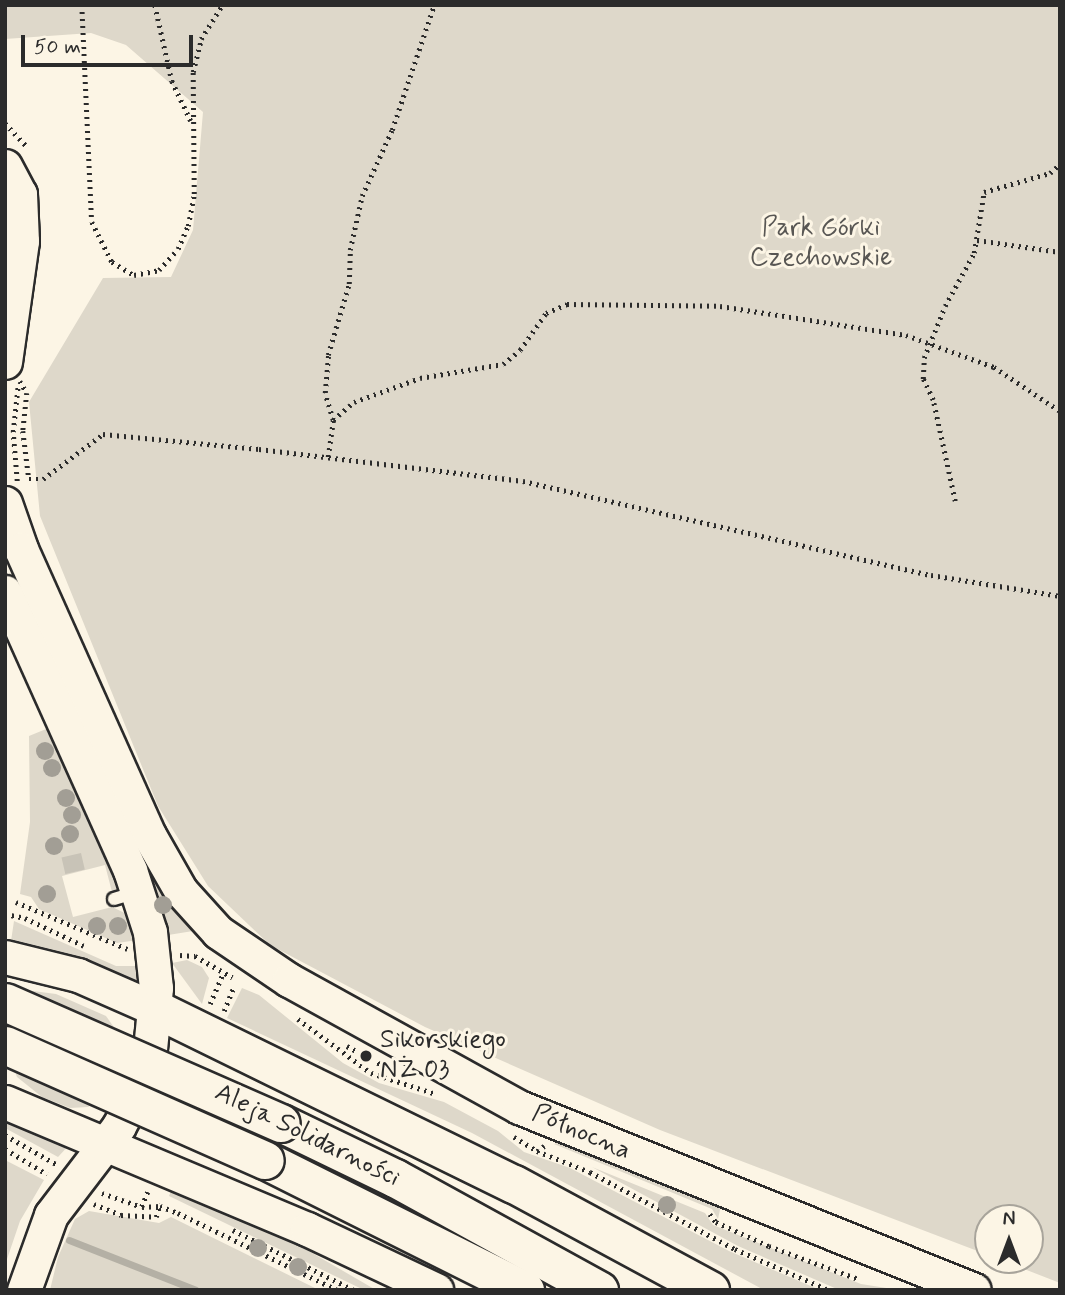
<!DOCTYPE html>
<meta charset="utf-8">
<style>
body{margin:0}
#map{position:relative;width:1065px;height:1295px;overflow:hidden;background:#fcf5e5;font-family:Mynerve,sans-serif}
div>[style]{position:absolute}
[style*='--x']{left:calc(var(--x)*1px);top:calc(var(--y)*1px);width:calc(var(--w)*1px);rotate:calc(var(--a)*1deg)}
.green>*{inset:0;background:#ded8ca}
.stream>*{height:7px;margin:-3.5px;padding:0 3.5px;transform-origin:3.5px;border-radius:3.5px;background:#b4b0a5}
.building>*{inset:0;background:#c8c3b7;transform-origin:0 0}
.path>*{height:4.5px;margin-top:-2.25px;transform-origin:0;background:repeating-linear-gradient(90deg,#2b2b2b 0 2px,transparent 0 7px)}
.roads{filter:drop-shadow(2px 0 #2b2b2b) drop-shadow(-2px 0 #2b2b2b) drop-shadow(0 2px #2b2b2b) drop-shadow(0 -2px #2b2b2b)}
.lane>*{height:12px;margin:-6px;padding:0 6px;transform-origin:6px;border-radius:6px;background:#fcf5e5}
.secondary>*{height:33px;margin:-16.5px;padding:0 16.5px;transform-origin:16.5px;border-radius:16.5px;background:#fcf5e5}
.primary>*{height:37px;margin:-18.5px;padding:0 18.5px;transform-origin:18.5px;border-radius:18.5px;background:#fcf5e5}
.bridges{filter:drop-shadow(2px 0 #2b2b2b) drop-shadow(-2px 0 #2b2b2b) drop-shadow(0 2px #2b2b2b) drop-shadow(0 -2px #2b2b2b)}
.primary-bridge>*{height:37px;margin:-18.5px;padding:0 18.5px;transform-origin:18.5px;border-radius:18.5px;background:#fcf5e5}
.trees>*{width:18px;height:18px;margin:-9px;border-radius:50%;background:#a29e95}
.dots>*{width:19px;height:19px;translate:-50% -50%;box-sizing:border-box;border:4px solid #fcf5e5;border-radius:50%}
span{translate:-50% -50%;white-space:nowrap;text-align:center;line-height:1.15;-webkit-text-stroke:6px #fcf5e5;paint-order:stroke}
.park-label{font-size:26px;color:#585653}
.poi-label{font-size:26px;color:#2b2b2b}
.left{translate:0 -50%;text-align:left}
.street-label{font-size:26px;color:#2b2b2b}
.frame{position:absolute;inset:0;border:7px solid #2b2b2b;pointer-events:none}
.north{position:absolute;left:974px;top:1204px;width:70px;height:70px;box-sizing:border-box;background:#fcf5e5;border:2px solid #a8a49b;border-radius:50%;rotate:0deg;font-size:19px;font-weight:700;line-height:28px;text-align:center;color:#2b2b2b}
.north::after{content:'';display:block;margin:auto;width:24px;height:32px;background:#2b2b2b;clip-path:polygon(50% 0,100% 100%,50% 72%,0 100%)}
.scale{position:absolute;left:21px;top:35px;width:172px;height:32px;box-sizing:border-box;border:4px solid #2b2b2b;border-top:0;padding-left:9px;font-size:21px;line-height:24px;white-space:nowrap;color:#2b2b2b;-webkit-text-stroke:5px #fcf5e5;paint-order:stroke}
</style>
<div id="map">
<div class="green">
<div style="clip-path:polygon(5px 5px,1060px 5px,1060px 1283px,1001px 1260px,1030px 1260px,1030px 1218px,988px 1218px,988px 1255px,660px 1130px,425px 1027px,270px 945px,208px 886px,158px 806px,40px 516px,29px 402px,103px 278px,171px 277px,193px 230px,203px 112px,126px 45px,91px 33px,5px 39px)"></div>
<div style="clip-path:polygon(51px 727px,119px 887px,112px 892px,105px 865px,62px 876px,73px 917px,112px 907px,127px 914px,138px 940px,117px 943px,39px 909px,31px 897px,20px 894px,30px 822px,29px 736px)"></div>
<div style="clip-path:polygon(154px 873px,166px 896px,193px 931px,162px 936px,148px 877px)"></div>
<div style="clip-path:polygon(14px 921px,116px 966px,143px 966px,143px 987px,11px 941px)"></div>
<div style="clip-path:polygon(187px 960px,202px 967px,209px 978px,202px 1004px,172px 963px)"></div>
<div style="clip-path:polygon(242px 988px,259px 995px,343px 1063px,379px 1083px,444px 1102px,498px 1131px,524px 1152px,570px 1168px,729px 1251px,820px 1290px,764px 1290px,472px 1133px,227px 1018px)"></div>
<div style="clip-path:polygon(33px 991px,56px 994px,106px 1016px,118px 1033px,117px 1068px,103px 1095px,88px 1107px,70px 1108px,42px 1097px,17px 1077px,10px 1058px,12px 1019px,20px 998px)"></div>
<div style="clip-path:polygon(5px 1116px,70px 1144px,58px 1157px,5px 1128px)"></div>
<div style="clip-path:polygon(564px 1141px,721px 1205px,718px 1219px,712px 1209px,554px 1144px)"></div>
<div style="clip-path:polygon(5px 1160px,44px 1180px,20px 1221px,5px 1265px)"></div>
<div style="clip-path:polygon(592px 1167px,705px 1213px,713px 1225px,861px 1284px,899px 1290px,837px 1289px,738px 1246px)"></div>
<div style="clip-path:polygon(171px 1191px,276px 1232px,376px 1290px,364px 1290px,169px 1196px)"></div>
<div style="clip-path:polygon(89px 1211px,159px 1223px,171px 1217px,319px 1290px,50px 1290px,58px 1257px,75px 1219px)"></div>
</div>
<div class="stream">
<div style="--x:69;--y:1240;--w:136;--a:21.5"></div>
</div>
<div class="building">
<div style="left:81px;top:853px;width:17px;height:20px;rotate:77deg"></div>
</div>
<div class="path">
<div style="--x:82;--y:5;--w:217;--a:87.4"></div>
<div style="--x:92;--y:222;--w:45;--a:63.4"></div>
<div style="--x:112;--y:262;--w:26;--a:31"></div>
<div style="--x:134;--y:275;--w:25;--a:-11"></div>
<div style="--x:159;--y:270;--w:28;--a:-48"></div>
<div style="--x:178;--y:249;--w:25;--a:-67"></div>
<div style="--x:188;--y:226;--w:33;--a:-79"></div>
<div style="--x:194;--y:194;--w:122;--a:-90.5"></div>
<div style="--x:193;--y:72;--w:34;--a:-76"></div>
<div style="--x:201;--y:39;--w:40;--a:-58"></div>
<div style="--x:155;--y:5;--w:78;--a:77.4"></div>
<div style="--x:172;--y:81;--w:44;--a:64.6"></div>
<div style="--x:5;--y:123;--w:33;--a:47"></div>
<div style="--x:977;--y:240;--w:84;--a:8.2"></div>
<div style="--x:20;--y:381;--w:14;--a:60"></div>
<div style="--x:27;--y:393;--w:38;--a:96"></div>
<div style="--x:23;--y:431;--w:48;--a:82.9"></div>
<div style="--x:29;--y:479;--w:14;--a:0"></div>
<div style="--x:43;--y:479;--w:75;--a:-36.9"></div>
<div style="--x:103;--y:434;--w:157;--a:5.5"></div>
<div style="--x:259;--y:449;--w:266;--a:6.9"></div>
<div style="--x:523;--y:481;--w:419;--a:13"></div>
<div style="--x:931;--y:575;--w:131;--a:9.2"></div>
<div style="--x:333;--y:420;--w:28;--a:-41"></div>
<div style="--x:354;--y:402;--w:70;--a:-20"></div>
<div style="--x:420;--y:378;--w:84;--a:-9.6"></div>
<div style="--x:503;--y:364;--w:22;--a:-39"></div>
<div style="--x:520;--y:350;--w:45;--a:-54.9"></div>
<div style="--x:546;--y:313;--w:23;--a:-23"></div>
<div style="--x:567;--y:304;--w:153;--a:0.7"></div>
<div style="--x:720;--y:306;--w:188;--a:8.9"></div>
<div style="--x:906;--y:335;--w:94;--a:20"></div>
<div style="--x:994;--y:367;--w:79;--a:33.7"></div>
<div style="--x:328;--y:457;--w:37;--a:-82"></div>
<div style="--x:333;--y:420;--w:28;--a:-107"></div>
<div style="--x:325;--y:393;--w:38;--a:-85"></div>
<div style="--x:328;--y:355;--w:74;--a:-73.5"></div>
<div style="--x:349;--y:284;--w:34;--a:-88"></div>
<div style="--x:350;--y:250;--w:55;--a:-77.5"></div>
<div style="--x:362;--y:196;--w:72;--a:-65.6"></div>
<div style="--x:392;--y:130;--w:132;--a:-71.4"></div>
<div style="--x:17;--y:481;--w:49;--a:-94.7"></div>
<div style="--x:13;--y:432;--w:47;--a:-83.9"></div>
<div style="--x:955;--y:501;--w:103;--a:-102.3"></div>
<div style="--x:933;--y:400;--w:23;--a:-115"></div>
<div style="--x:923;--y:379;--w:21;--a:-87"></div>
<div style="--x:924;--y:358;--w:56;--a:-68"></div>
<div style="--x:945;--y:306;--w:60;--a:-61.3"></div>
<div style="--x:974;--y:253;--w:62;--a:-80.7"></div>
<div style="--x:984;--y:192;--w:69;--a:-16.1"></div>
<div style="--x:1050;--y:173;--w:13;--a:-42"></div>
<div style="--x:16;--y:902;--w:121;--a:22.9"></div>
<div style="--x:5;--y:914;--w:20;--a:11"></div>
<div style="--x:25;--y:918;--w:65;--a:25.4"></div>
<div style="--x:180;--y:955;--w:15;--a:4"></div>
<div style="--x:195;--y:956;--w:43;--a:29.6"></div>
<div style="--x:210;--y:1004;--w:34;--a:-67"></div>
<div style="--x:224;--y:1011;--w:27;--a:-68"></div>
<div style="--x:298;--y:1019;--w:91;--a:36.5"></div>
<div style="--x:371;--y:1073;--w:68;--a:17.9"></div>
<div style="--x:347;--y:1046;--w:57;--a:28.4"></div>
<div style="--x:5;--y:1135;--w:59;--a:29.6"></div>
<div style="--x:514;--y:1137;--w:27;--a:31"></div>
<div style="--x:537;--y:1151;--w:9;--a:-36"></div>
<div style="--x:5;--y:1149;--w:49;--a:30.8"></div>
<div style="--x:537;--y:1151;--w:57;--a:21.6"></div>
<div style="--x:590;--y:1172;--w:164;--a:28"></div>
<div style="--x:735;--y:1249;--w:103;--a:23.6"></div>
<div style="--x:148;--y:1192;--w:16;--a:112"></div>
<div style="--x:142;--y:1207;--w:18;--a:-3"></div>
<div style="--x:160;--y:1206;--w:19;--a:21"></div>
<div style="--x:178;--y:1213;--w:177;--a:25.8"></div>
<div style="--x:102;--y:1193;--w:42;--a:19.3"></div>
<div style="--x:94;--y:1204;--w:29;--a:22"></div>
<div style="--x:121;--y:1215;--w:35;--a:3"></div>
<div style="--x:156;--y:1217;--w:14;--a:-73"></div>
<div style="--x:710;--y:1214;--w:10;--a:53"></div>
<div style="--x:716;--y:1222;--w:58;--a:24.4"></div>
<div style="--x:769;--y:1246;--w:95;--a:20.3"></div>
<div style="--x:233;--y:1230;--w:135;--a:26.4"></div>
</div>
<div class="roads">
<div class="lane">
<div style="--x:114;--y:899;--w:24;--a:-17"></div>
</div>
<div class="secondary">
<div style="--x:5;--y:166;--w:32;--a:62"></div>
<div style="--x:20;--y:194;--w:47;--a:87.6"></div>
<div style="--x:22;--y:241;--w:122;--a:98"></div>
<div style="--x:5;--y:503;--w:49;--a:70.8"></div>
<div style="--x:21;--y:549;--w:313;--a:65.9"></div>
<div style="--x:149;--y:835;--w:64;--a:60.3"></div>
<div style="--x:181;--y:891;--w:55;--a:47.9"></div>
<div style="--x:218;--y:932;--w:86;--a:34.1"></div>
<div style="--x:289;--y:980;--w:263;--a:28.9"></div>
<div style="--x:519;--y:1107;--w:490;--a:21.9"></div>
<div style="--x:5;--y:592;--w:305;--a:65.8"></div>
<div style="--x:130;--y:870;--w:65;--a:72.1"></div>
<div style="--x:150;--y:932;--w:56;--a:83.9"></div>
<div style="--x:156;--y:988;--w:61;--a:95.6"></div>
<div style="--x:150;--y:1049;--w:46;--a:106.5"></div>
<div style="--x:137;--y:1093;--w:38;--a:119"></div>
<div style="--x:119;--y:1126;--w:112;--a:127.4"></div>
<div style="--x:51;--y:1215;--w:80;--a:109.8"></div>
<div style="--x:5;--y:957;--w:75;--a:13.9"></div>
<div style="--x:78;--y:975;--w:85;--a:23.6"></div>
<div style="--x:5;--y:1102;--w:328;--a:22.8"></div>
<div style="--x:307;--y:1229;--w:143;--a:25.3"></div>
</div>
<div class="primary">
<div style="--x:156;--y:1009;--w:398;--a:26.1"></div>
<div style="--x:514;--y:1184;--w:223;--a:28.4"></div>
<div style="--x:281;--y:1123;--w:127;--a:25.8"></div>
<div style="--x:395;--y:1178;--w:233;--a:28.8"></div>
<div style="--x:265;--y:1160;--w:291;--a:26.6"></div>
</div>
</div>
<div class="bridges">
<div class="primary-bridge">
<div style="--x:5;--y:1002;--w:301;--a:23.7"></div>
<div style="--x:5;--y:1045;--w:284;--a:23.9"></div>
</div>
</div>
<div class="trees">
<div style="left:45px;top:751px"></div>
<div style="left:52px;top:768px"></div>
<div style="left:66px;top:798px"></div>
<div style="left:72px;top:815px"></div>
<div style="left:70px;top:834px"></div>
<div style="left:54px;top:846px"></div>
<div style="left:47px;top:894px"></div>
<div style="left:163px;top:905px"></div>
<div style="left:97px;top:926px"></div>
<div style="left:118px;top:926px"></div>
<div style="left:667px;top:1205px"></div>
<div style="left:258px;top:1248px"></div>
<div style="left:298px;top:1267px"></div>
</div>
<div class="dots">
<div style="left:366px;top:1056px;background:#2b2b2b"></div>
</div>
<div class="park-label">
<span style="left:821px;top:244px">Park Górki<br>Czechowskie</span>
</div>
<div class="poi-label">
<span class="left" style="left:380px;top:1056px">Sikorskiego<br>NŻ 03</span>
</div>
<div class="street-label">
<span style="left:581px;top:1133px;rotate:23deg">Północna</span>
<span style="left:307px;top:1136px;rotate:26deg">Aleja Solidarności</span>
</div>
<div class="frame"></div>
<div class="north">N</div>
<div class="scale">50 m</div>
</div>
